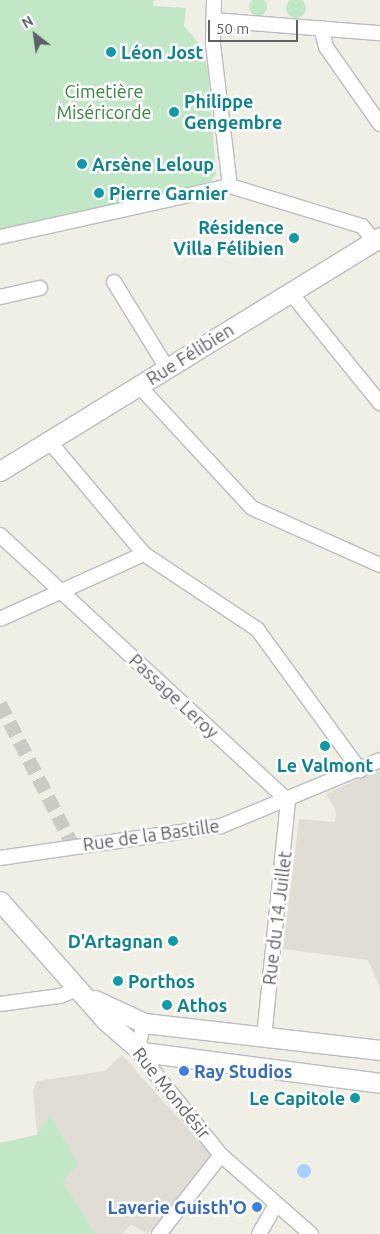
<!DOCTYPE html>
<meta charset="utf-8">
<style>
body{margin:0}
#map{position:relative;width:380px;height:1234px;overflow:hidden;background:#f0efe6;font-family:Ubuntu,sans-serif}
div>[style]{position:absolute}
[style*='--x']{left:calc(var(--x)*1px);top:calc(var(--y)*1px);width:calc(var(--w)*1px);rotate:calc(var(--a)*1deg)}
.education>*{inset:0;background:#e0ded4}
.green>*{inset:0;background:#c2e7c6}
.round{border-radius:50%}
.water>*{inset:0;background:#a6ceff}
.street-tunnel>*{height:14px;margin-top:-7px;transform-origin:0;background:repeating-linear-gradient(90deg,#cbcbc6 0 14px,transparent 0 21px)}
.roads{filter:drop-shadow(1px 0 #babcc1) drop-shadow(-1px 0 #babcc1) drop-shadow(0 1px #babcc1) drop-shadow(0 -1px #babcc1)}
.street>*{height:14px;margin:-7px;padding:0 7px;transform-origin:7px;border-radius:7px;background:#fff}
.secondary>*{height:19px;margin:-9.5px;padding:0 9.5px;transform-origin:9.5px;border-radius:9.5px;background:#fff}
.dots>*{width:14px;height:14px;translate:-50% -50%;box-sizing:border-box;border:2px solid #fff;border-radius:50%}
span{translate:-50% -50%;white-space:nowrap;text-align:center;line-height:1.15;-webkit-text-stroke:5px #fff;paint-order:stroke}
.culture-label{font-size:18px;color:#0d838f;font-weight:700}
.left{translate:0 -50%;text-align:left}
.right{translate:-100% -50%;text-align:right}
.park-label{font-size:18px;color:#358641}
.street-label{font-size:18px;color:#5d6066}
.shop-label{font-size:18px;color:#366cbe;font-weight:700}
.north{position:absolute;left:10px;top:10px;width:50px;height:50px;-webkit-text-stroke:4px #fff;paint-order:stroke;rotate:330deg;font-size:14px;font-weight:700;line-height:20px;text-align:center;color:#5d6066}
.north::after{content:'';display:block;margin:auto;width:18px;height:22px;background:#5d6066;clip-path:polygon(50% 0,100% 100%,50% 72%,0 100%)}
.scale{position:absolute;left:208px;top:20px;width:90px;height:22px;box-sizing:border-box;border:2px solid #5d6066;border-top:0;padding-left:6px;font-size:15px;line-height:18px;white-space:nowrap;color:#5d6066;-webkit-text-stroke:4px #fff;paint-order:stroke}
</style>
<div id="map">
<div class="education">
<div style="clip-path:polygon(379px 770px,380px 771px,380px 988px,368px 960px,283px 949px,299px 819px,335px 822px,336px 811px,326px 794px)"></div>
<div style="clip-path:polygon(122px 1055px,212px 1156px,148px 1234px,131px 1225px,122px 1234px,0 1234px,0 1143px,37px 1135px,33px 1090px,37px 1081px,105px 1071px)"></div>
</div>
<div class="green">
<div class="round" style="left:249px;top:-2px;width:18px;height:18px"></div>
<div class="round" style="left:286px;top:-2px;width:20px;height:20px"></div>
<div style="clip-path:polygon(0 0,154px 0,153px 6px,186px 8px,184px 26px,202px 47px,208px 71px,216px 174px,210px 182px,0 230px)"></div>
<div style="clip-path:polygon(50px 1115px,78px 1164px,63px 1181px,95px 1234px,0 1234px,0 1143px,37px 1135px)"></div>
</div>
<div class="water">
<div class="round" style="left:297px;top:1164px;width:14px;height:14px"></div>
</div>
<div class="street-tunnel">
<div style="--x:0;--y:704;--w:160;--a:62.8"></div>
</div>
<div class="roads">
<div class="street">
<div style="--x:214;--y:0;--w:44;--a:91.3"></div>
<div style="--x:213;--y:44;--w:143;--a:83.2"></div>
<div style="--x:213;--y:20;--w:168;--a:4.5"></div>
<div style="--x:321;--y:28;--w:20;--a:75"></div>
<div style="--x:326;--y:47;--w:94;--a:55"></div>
<div style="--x:0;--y:237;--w:236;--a:-12.5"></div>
<div style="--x:230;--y:186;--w:138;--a:16.9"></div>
<div style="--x:362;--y:226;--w:19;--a:51"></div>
<div style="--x:114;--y:282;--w:101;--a:58.4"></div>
<div style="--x:290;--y:292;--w:143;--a:51"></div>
<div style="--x:0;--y:297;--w:41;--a:-12.7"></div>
<div style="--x:139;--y:386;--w:166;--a:47.2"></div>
<div style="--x:252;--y:508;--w:140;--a:24"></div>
<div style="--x:49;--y:441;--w:148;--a:49.9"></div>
<div style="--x:144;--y:554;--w:136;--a:33.6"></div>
<div style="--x:257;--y:629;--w:175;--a:53.9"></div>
<div style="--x:0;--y:535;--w:392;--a:42.7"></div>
<div style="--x:288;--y:801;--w:236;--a:95.8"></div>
<div style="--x:0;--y:619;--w:158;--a:-24.3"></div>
<div style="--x:0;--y:858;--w:223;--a:-8.2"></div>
<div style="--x:221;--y:826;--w:172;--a:-22.5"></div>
<div style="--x:0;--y:1004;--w:61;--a:-7.6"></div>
<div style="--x:60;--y:996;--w:18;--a:-22"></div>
<div style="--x:144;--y:1023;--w:21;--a:104"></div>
<div style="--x:139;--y:1043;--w:33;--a:63"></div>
<div style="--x:154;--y:1072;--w:107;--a:51.1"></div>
<div style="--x:221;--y:1155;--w:120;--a:41.3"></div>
<div style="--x:159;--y:1234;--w:100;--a:-51.9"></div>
<div style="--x:259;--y:1234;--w:34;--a:-60"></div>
</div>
<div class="secondary">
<div style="--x:0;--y:471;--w:446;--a:-31.6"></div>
<div style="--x:0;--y:901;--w:160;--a:48.5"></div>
<div style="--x:106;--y:1021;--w:48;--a:40.7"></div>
<div style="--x:142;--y:1052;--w:240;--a:7.4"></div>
<div style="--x:95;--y:1000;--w:54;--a:25.1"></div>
<div style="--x:144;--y:1023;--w:238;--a:6.5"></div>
</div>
</div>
<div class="dots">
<div style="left:111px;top:52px;background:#0f9aa8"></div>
<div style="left:174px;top:112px;background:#0f9aa8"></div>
<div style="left:82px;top:164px;background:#0f9aa8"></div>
<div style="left:99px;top:193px;background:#0f9aa8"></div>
<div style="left:294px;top:238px;background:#0f9aa8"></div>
<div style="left:325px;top:746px;background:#0f9aa8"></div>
<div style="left:173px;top:941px;background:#0f9aa8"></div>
<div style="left:118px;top:981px;background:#0f9aa8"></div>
<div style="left:167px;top:1005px;background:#0f9aa8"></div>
<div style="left:184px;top:1071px;background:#3f7fe0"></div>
<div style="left:355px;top:1098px;background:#0f9aa8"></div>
<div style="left:257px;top:1207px;background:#3f7fe0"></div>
</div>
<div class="culture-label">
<span class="left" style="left:121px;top:52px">Léon Jost</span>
<span class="left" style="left:184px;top:112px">Philippe<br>Gengembre</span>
<span class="left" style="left:92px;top:164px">Arsène Leloup</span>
<span class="left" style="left:109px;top:193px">Pierre Garnier</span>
<span class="right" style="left:284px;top:238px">Résidence<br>Villa Félibien</span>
<span style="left:325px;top:765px">Le Valmont</span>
<span class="right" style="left:163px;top:941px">D'Artagnan</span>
<span class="left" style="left:128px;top:981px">Porthos</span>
<span class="left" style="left:177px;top:1005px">Athos</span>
<span class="right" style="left:345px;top:1098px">Le Capitole</span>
</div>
<div class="park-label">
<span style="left:104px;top:102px">Cimetière<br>Miséricorde</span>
</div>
<div class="street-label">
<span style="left:190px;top:354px;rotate:-32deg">Rue Félibien</span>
<span style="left:174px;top:696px;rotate:43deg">Passage Leroy</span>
<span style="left:151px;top:835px;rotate:-8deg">Rue de la Bastille</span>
<span style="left:277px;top:918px;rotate:-83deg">Rue du 14 Juillet</span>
<span style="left:172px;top:1093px;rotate:51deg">Rue Mondésir</span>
</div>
<div class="shop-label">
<span class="left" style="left:194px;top:1071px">Ray Studios</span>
<span class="right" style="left:247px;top:1207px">Laverie Guisth'O</span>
</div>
<div class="north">N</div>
<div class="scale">50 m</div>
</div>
